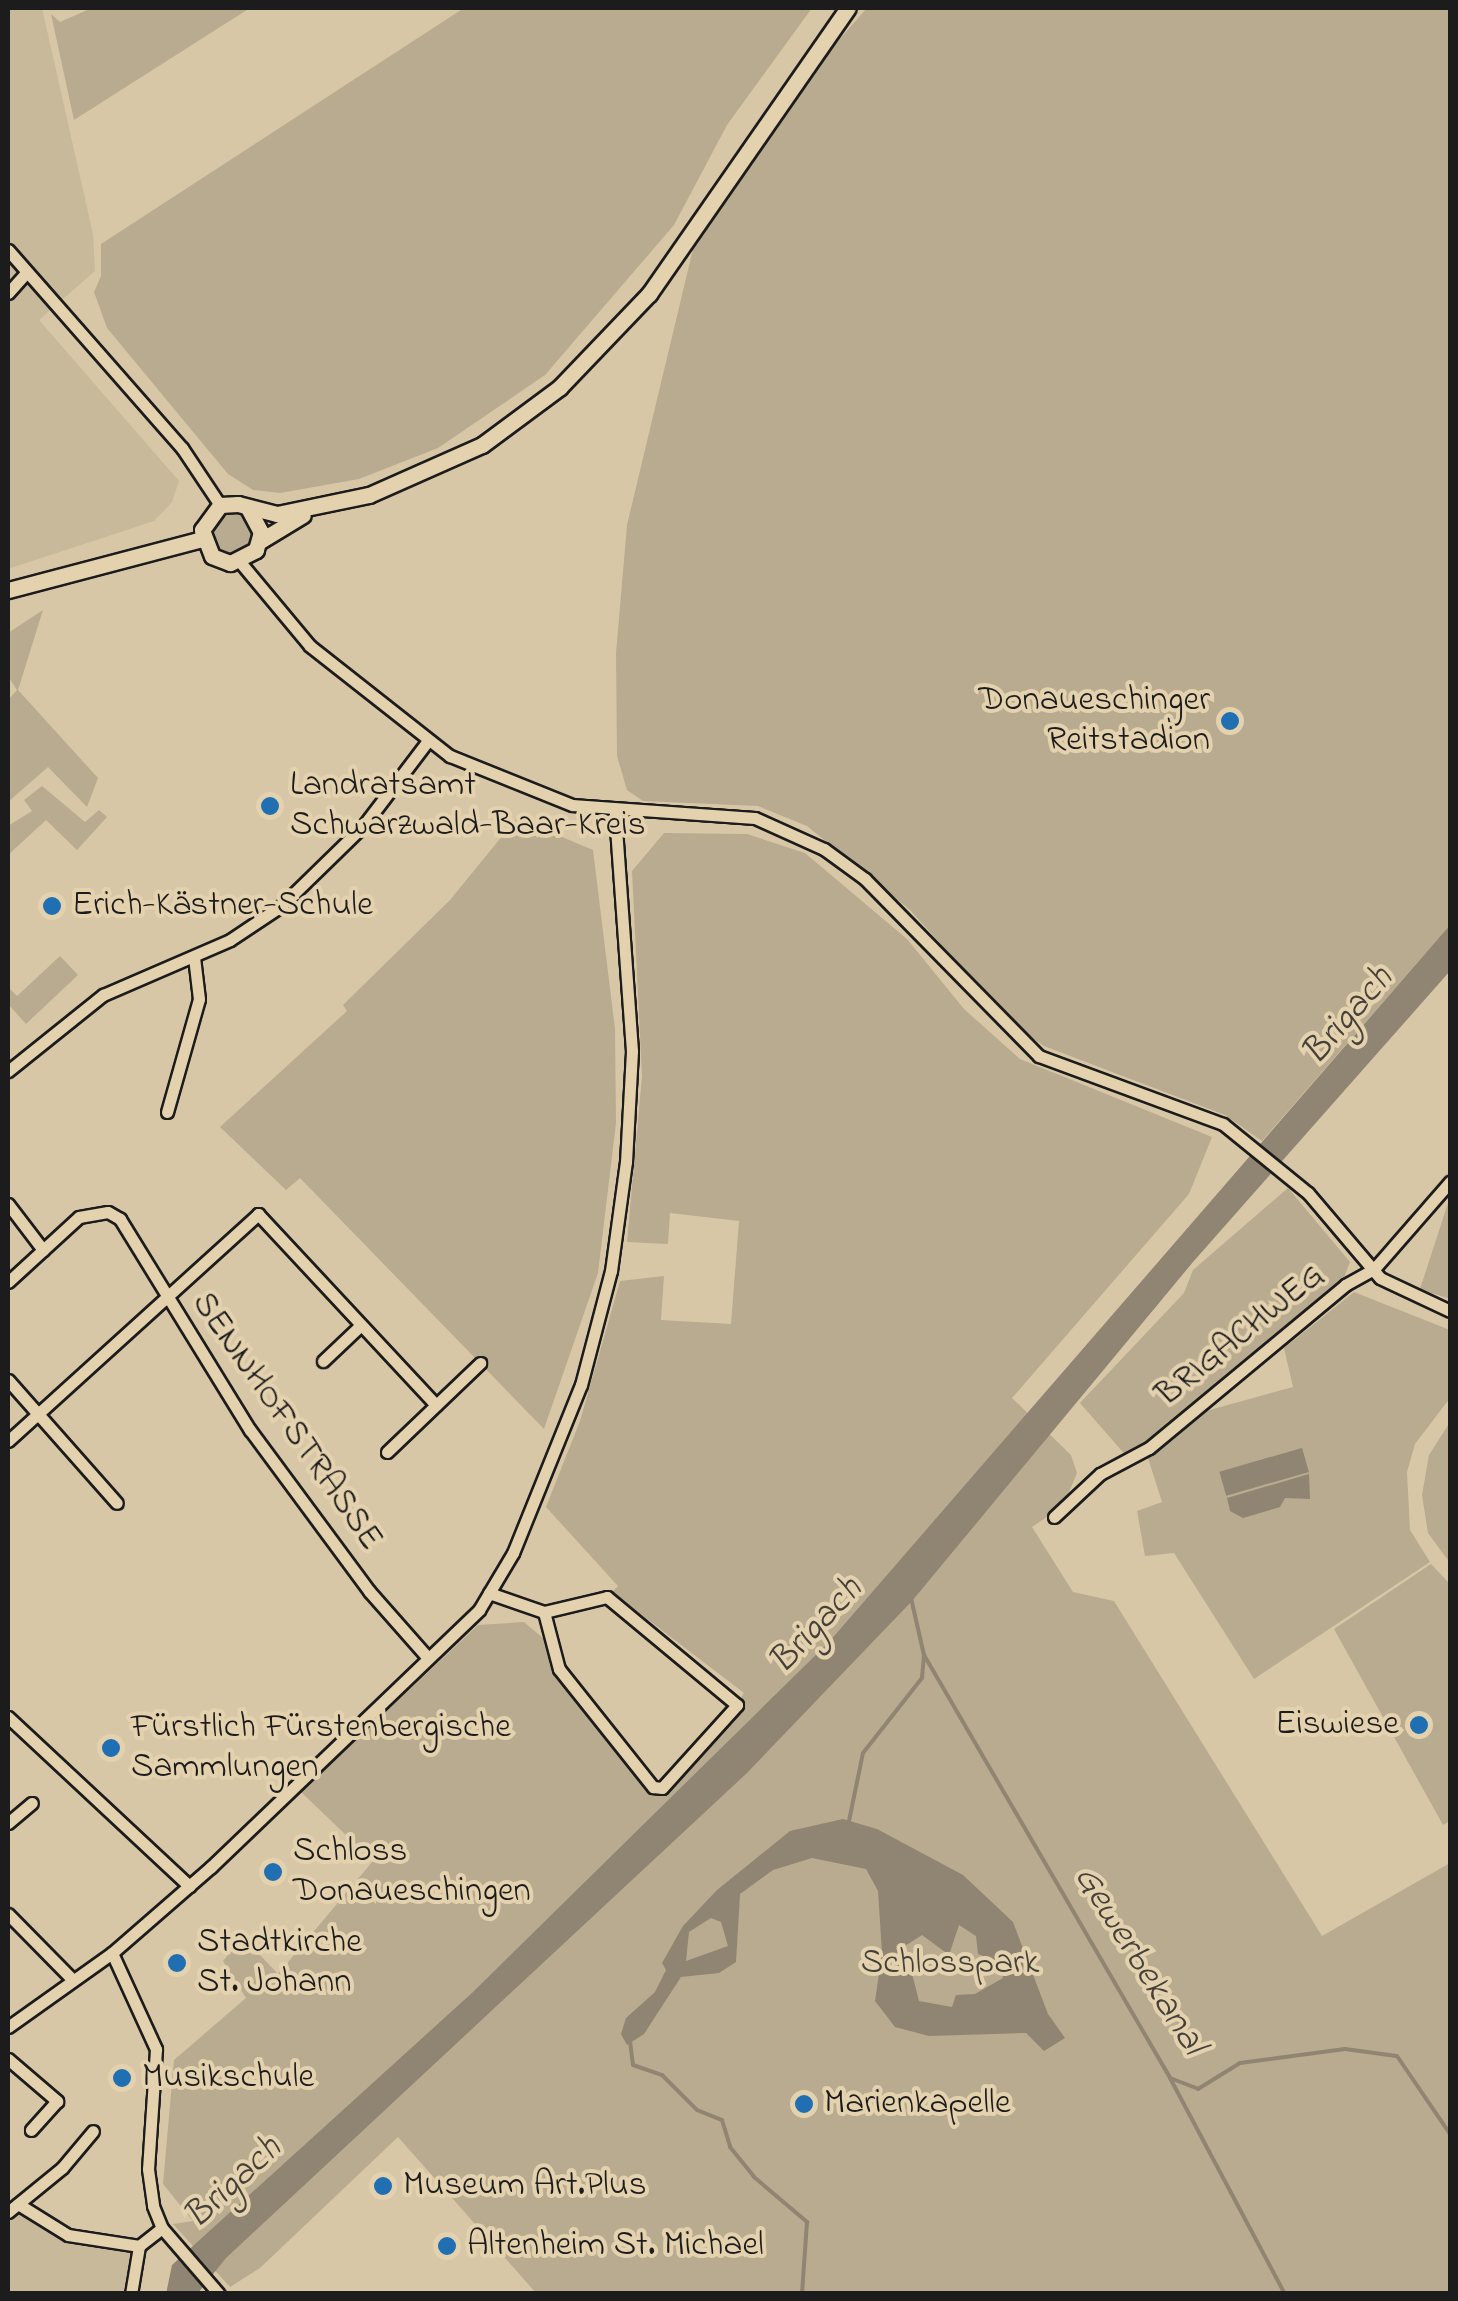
<!DOCTYPE html>
<meta charset="utf-8">
<style>
body{margin:0}
#map{position:relative;width:1458px;height:2301px;overflow:hidden;background:#d8c7a6;font-family:"Indie Flower",sans-serif}
div>[style]{position:absolute}
[style*='--x']{left:calc(var(--x)*1px);top:calc(var(--y)*1px);width:calc(var(--w)*1px);rotate:calc(var(--a)*1deg)}
.built>*{inset:0;background:#c8b99b}
.green>*{inset:0;background:#b9ab8f}
.water>*{inset:0;background:#908572;transform-origin:0 0}
.stream>*{height:4px;margin:-2px;padding:0 2px;transform-origin:2px;border-radius:2px;background:#908572}
.roads{filter:drop-shadow(2px 0 #1c1c1c) drop-shadow(-2px 0 #1c1c1c) drop-shadow(0 2px #1c1c1c) drop-shadow(0 -2px #1c1c1c)}
.street>*{height:11px;margin:-5.5px;padding:0 5.5px;transform-origin:5.5px;border-radius:5.5px;background:#e4d2af}
.secondary>*{height:15px;margin:-7.5px;padding:0 7.5px;transform-origin:7.5px;border-radius:7.5px;background:#e4d2af}
.dots>*{width:28px;height:28px;translate:-50% -50%;box-sizing:border-box;border:5px solid #e4d2af;border-radius:50%}
span{translate:-50% -50%;white-space:nowrap;text-align:center;line-height:1.15;-webkit-text-stroke:8px #e4d2af;paint-order:stroke}
.poi-label{font-size:35px;color:#1c1c1c}
.right{translate:-100% -50%;text-align:right}
.left{translate:0 -50%;text-align:left}
.street-label{font-size:35px;color:#1c1c1c}
.park-label{font-size:35px;color:#434039}
.water-label{font-size:38px;color:#45413a;font-style:italic}
.frame{position:absolute;inset:0;border:10px solid #1c1c1c;pointer-events:none}
</style>
<div id="map">
<div class="built">
<div style="clip-path:polygon(8px 8px,42px 8px,93px 234px,95px 271px,39px 320px,179px 481px,172px 502px,154px 521px,8px 569px)"></div>
<div style="clip-path:polygon(18px 2204px,49px 2225px,132px 2247px,128px 2293px,8px 2293px,8px 2212px)"></div>
</div>
<div class="green">
<div style="clip-path:polygon(92px 8px,250px 8px,74px 120px,51px 14px,60px 22px)"></div>
<div style="clip-path:polygon(464px 8px,812px 8px,727px 125px,674px 225px,545px 375px,438px 448px,359px 479px,280px 493px,253px 490px,228px 474px,107px 328px,94px 292px,101px 276px,101px 244px)"></div>
<div style="clip-path:polygon(867px 8px,1450px 8px,1450px 925px,1262px 1141px,1225px 1115px,1044px 1046px,1015px 1026px,910px 910px,807px 826px,758px 806px,643px 801px,627px 790px,617px 756px,616px 653px,627px 525px,693px 249px,801px 83px)"></div>
<div style="clip-path:polygon(235px 507px,255px 521px,253px 546px,232px 558px,216px 553px,208px 523px)"></div>
<div style="clip-path:polygon(43px 610px,18px 690px,98px 778px,87px 807px,48px 767px,8px 802px,8px 700px,17px 690px,8px 676px,8px 633px)"></div>
<div style="clip-path:polygon(42px 786px,85px 822px,99px 810px,107px 817px,77px 850px,46px 820px,8px 855px,8px 826px,32px 811px,24px 800px)"></div>
<div style="clip-path:polygon(517px 818px,593px 850px,615px 1029px,616px 1123px,598px 1273px,544px 1429px,300px 1178px,286px 1190px,220px 1127px,347px 1011px,343px 1005px,450px 900px)"></div>
<div style="clip-path:polygon(664px 833px,747px 834px,805px 853px,907px 939px,964px 1009px,1020px 1059px,1212px 1137px,1189px 1194px,1012px 1398px,1071px 1455px,1077px 1473px,1063px 1506px,1032px 1527px,1073px 1592px,1114px 1601px,1322px 1936px,1450px 1863px,1450px 2293px,536px 2293px,398px 2137px,260px 2268px,230px 2287px,173px 2224px,193px 2221px,163px 2184px,174px 2060px,246px 1998px,223px 1961px,243px 1937px,278px 1974px,373px 1861px,301px 1792px,478px 1625px,524px 1622px,550px 1644px,559px 1669px,628px 1762px,662px 1787px,724px 1724px,744px 1693px,612px 1592px,618px 1586px,546px 1507px,580px 1421px,620px 1281px,664px 1276px,661px 1320px,731px 1324px,739px 1221px,670px 1213px,668px 1244px,627px 1242px,642px 1076px,632px 871px)"></div>
<div style="clip-path:polygon(60px 956px,78px 975px,26px 1024px,8px 1004px,8px 987px,17px 996px)"></div>
<div style="clip-path:polygon(1288px 1188px,1350px 1262px,1343px 1280px,1128px 1458px,1080px 1403px,1184px 1293px,1193px 1270px)"></div>
<div style="clip-path:polygon(1450px 1197px,1450px 1299px,1420px 1289px)"></div>
<div style="clip-path:polygon(1354px 1292px,1450px 1330px,1450px 1398px,1415px 1444px,1407px 1472px,1410px 1530px,1430px 1562px,1254px 1679px,1174px 1553px,1145px 1556px,1137px 1511px,1162px 1502px,1147px 1455px,1199px 1413px,1293px 1387px,1284px 1348px)"></div>
<div style="clip-path:polygon(1450px 1422px,1450px 1563px,1428px 1533px,1422px 1495px,1429px 1455px)"></div>
<div style="clip-path:polygon(1431px 1564px,1450px 1584px,1450px 1821px,1443px 1825px,1334px 1629px)"></div>
</div>
<div class="water">
<div style="clip-path:polygon(1450px 925px,1450px 971px,1193px 1262px,912px 1601px,747px 1773px,226px 2258px,198px 2293px,166px 2294px,172px 2265px,473px 1992px,829px 1642px)"></div>
<div style="left:1302px;top:1448px;width:25px;height:86px;rotate:74deg"></div>
<div style="clip-path:polygon(1309px 1474px,1310px 1499px,1285px 1498px,1280px 1507px,1243px 1518px,1230px 1511px,1227px 1498px)"></div>
<div style="clip-path:polygon(evenodd,843px 1819px,877px 1829px,963px 1875px,1013px 1922px,1048px 2014px,1065px 2038px,1044px 2051px,1026px 2033px,929px 2036px,895px 2027px,875px 2001px,882px 1953px,878px 1891px,866px 1869px,812px 1858px,773px 1870px,740px 1894px,736px 1962px,719px 1973px,681px 1977px,644px 2034px,627px 2045px,621px 2034px,626px 2018px,655px 1992px,666px 1970px,662px 1963px,683px 1926px,717px 1890px,790px 1831px,843px 1819px,711px 1918px,721px 1922px,728px 1946px,686px 1961px,689px 1932px,711px 1918px,843px 1819px,959px 1925px,976px 1936px,978px 1954px,1000px 1962px,1003px 1978px,975px 1994px,956px 1995px,952px 2007px,919px 2001px,905px 1946px,922px 1935px,949px 1955px,959px 1925px)"></div>
</div>
<div class="stream">
<div style="--x:911;--y:1598;--w:58;--a:77.2"></div>
<div style="--x:924;--y:1655;--w:489;--a:59.8"></div>
<div style="--x:1170;--y:2078;--w:30;--a:21"></div>
<div style="--x:1198;--y:2089;--w:49;--a:-31.8"></div>
<div style="--x:1240;--y:2063;--w:106;--a:-7.6"></div>
<div style="--x:1345;--y:2049;--w:52;--a:7.7"></div>
<div style="--x:1397;--y:2056;--w:94;--a:55.8"></div>
<div style="--x:849;--y:1821;--w:69;--a:-78.4"></div>
<div style="--x:863;--y:1753;--w:95;--a:-51.8"></div>
<div style="--x:922;--y:1678;--w:23;--a:-85"></div>
<div style="--x:630;--y:2041;--w:24;--a:83"></div>
<div style="--x:633;--y:2065;--w:31;--a:19"></div>
<div style="--x:662;--y:2075;--w:49;--a:45"></div>
<div style="--x:697;--y:2110;--w:27;--a:22"></div>
<div style="--x:722;--y:2120;--w:28;--a:73"></div>
<div style="--x:730;--y:2147;--w:38;--a:51"></div>
<div style="--x:754;--y:2177;--w:70;--a:40.3"></div>
<div style="--x:807;--y:2222;--w:72;--a:94"></div>
<div style="--x:1170;--y:2078;--w:245;--a:62"></div>
</div>
<div class="roads">
<div class="street">
<div style="--x:8;--y:250;--w:264;--a:48.7"></div>
<div style="--x:182;--y:448;--w:69;--a:56.3"></div>
<div style="--x:8;--y:293;--w:28;--a:-48"></div>
<div style="--x:240;--y:562;--w:109;--a:50.2"></div>
<div style="--x:310;--y:646;--w:178;--a:38.2"></div>
<div style="--x:450;--y:756;--w:131;--a:21.9"></div>
<div style="--x:572;--y:805;--w:183;--a:4.1"></div>
<div style="--x:755;--y:818;--w:76;--a:24.2"></div>
<div style="--x:824;--y:849;--w:51;--a:36.2"></div>
<div style="--x:865;--y:879;--w:248;--a:45.5"></div>
<div style="--x:1039;--y:1056;--w:196;--a:20.3"></div>
<div style="--x:1223;--y:1124;--w:109;--a:39.1"></div>
<div style="--x:1308;--y:1193;--w:111;--a:49.7"></div>
<div style="--x:1380;--y:1278;--w:77;--a:25.2"></div>
<div style="--x:8;--y:1071;--w:122;--a:-38.7"></div>
<div style="--x:103;--y:995;--w:138;--a:-23.4"></div>
<div style="--x:230;--y:940;--w:61;--a:-33.7"></div>
<div style="--x:281;--y:906;--w:116;--a:-44.3"></div>
<div style="--x:364;--y:825;--w:104;--a:-52.8"></div>
<div style="--x:167;--y:1112;--w:117;--a:-74.2"></div>
<div style="--x:199;--y:999;--w:42;--a:-96.8"></div>
<div style="--x:8;--y:1204;--w:58;--a:52.7"></div>
<div style="--x:8;--y:1282;--w:96;--a:-42.5"></div>
<div style="--x:79;--y:1217;--w:29;--a:-10"></div>
<div style="--x:108;--y:1212;--w:14;--a:30"></div>
<div style="--x:120;--y:1219;--w:248;--a:58.4"></div>
<div style="--x:250;--y:1430;--w:200;--a:53.5"></div>
<div style="--x:369;--y:1591;--w:89;--a:48.6"></div>
<div style="--x:323;--y:1361;--w:50;--a:-43.4"></div>
<div style="--x:8;--y:1380;--w:164;--a:48.5"></div>
<div style="--x:8;--y:1441;--w:338;--a:-42.2"></div>
<div style="--x:258;--y:1214;--w:261;--a:47"></div>
<div style="--x:387;--y:1452;--w:129;--a:-43.7"></div>
<div style="--x:1054;--y:1517;--w:63;--a:-43.1"></div>
<div style="--x:1100;--y:1474;--w:55;--a:-28"></div>
<div style="--x:1149;--y:1448;--w:255;--a:-39.7"></div>
<div style="--x:1345;--y:1285;--w:33;--a:-29"></div>
<div style="--x:1374;--y:1269;--w:116;--a:-48.9"></div>
<div style="--x:489;--y:1593;--w:58;--a:19.1"></div>
<div style="--x:544;--y:1612;--w:59;--a:75.3"></div>
<div style="--x:559;--y:1669;--w:151;--a:51.5"></div>
<div style="--x:653;--y:1787;--w:9;--a:6"></div>
<div style="--x:662;--y:1788;--w:112;--a:-47.9"></div>
<div style="--x:737;--y:1705;--w:169;--a:-140.3"></div>
<div style="--x:607;--y:1597;--w:65;--a:166.6"></div>
<div style="--x:8;--y:1717;--w:248;--a:43"></div>
<div style="--x:8;--y:1823;--w:31;--a:-40"></div>
<div style="--x:8;--y:1914;--w:88;--a:45.5"></div>
<div style="--x:112;--y:1953;--w:106;--a:65.4"></div>
<div style="--x:156;--y:2049;--w:120;--a:93.8"></div>
<div style="--x:148;--y:2169;--w:37;--a:82"></div>
<div style="--x:153;--y:2206;--w:24;--a:68"></div>
<div style="--x:162;--y:2228;--w:87;--a:49.2"></div>
<div style="--x:8;--y:2027;--w:128;--a:-35.4"></div>
<div style="--x:112;--y:1953;--w:131;--a:-41"></div>
<div style="--x:211;--y:1867;--w:371;--a:-43.8"></div>
<div style="--x:479;--y:1610;--w:66;--a:-59.2"></div>
<div style="--x:513;--y:1553;--w:181;--a:-68"></div>
<div style="--x:581;--y:1385;--w:118;--a:-75.3"></div>
<div style="--x:611;--y:1271;--w:110;--a:-82.2"></div>
<div style="--x:626;--y:1162;--w:111;--a:-86.9"></div>
<div style="--x:632;--y:1051;--w:241;--a:-94.1"></div>
<div style="--x:8;--y:2059;--w:65;--a:40.6"></div>
<div style="--x:57;--y:2101;--w:39;--a:132"></div>
<div style="--x:18;--y:2204;--w:59;--a:31.8"></div>
<div style="--x:68;--y:2235;--w:72;--a:8.8"></div>
<div style="--x:8;--y:2212;--w:70;--a:-39.2"></div>
<div style="--x:62;--y:2168;--w:48;--a:-50"></div>
<div style="--x:131;--y:2294;--w:49;--a:-80.5"></div>
<div style="--x:139;--y:2246;--w:29;--a:-38"></div>
</div>
<div class="secondary">
<div style="--x:248;--y:508;--w:27;--a:62"></div>
<div style="--x:261;--y:532;--w:19;--a:106"></div>
<div style="--x:256;--y:550;--w:29;--a:153"></div>
<div style="--x:230;--y:563;--w:19;--a:-159"></div>
<div style="--x:212;--y:556;--w:28;--a:-111"></div>
<div style="--x:202;--y:530;--w:31;--a:-54"></div>
<div style="--x:220;--y:505;--w:18;--a:-3"></div>
<div style="--x:238;--y:504;--w:40;--a:14.4"></div>
<div style="--x:277;--y:514;--w:94;--a:-11.7"></div>
<div style="--x:369;--y:495;--w:124;--a:-23.9"></div>
<div style="--x:482;--y:445;--w:97;--a:-36.6"></div>
<div style="--x:560;--y:387;--w:129;--a:-46.3"></div>
<div style="--x:649;--y:294;--w:348;--a:-55.2"></div>
<div style="--x:260;--y:541;--w:50;--a:-31.2"></div>
<div style="--x:8;--y:590;--w:201;--a:-14.7"></div>
</div>
</div>
<div class="dots">
<div style="left:1230px;top:721px;background:#1f6fb2"></div>
<div style="left:270px;top:806px;background:#1f6fb2"></div>
<div style="left:52px;top:906px;background:#1f6fb2"></div>
<div style="left:1419px;top:1725px;background:#1f6fb2"></div>
<div style="left:111px;top:1748px;background:#1f6fb2"></div>
<div style="left:273px;top:1872px;background:#1f6fb2"></div>
<div style="left:177px;top:1963px;background:#1f6fb2"></div>
<div style="left:122px;top:2078px;background:#1f6fb2"></div>
<div style="left:804px;top:2104px;background:#1f6fb2"></div>
<div style="left:383px;top:2186px;background:#1f6fb2"></div>
<div style="left:447px;top:2246px;background:#1f6fb2"></div>
</div>
<div class="poi-label">
<span class="right" style="left:1210px;top:721px">Donaueschinger<br>Reitstadion</span>
<span class="left" style="left:290px;top:806px">Landratsamt<br>Schwarzwald-Baar-Kreis</span>
<span class="left" style="left:72px;top:906px">Erich-Kästner-Schule</span>
<span class="right" style="left:1399px;top:1725px">Eiswiese</span>
<span class="left" style="left:131px;top:1748px">Fürstlich Fürstenbergische<br>Sammlungen</span>
<span class="left" style="left:293px;top:1872px">Schloss<br>Donaueschingen</span>
<span class="left" style="left:197px;top:1963px">Stadtkirche<br>St. Johann</span>
<span class="left" style="left:142px;top:2078px">Musikschule</span>
<span class="left" style="left:824px;top:2104px">Marienkapelle</span>
<span class="left" style="left:403px;top:2186px">Museum Art.Plus</span>
<span class="left" style="left:467px;top:2246px">Altenheim St. Michael</span>
</div>
<div class="street-label">
<span style="left:1241px;top:1336px;rotate:-39deg">BRIGACHWEG</span>
<span style="left:286px;top:1422px;rotate:55deg">SENNHOFSTRASSE</span>
</div>
<div class="park-label">
<span style="left:950px;top:1964px">Schlosspark</span>
</div>
<div class="water-label">
<span style="left:1349px;top:1017px;rotate:-49deg">Brigach</span>
<span style="left:817px;top:1627px;rotate:-47deg">Brigach</span>
<span style="left:1138px;top:1961px;rotate:58deg">Gewerbekanal</span>
<span style="left:234px;top:2184px;rotate:-43deg">Brigach</span>
</div>
<div class="frame"></div>
</div>
